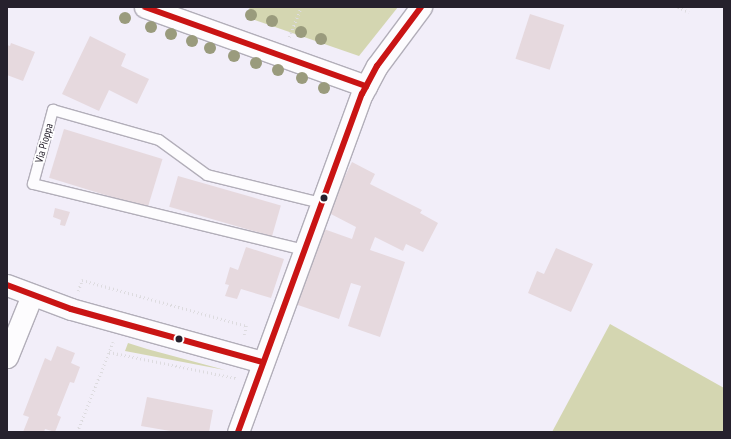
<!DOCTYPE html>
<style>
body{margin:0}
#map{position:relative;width:731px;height:439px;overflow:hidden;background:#f2eef9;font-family:"PT Sans Narrow",sans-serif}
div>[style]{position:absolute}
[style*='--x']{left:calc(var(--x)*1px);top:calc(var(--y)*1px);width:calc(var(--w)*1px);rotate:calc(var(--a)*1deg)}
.green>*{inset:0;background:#d4d6b1}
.building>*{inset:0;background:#e6d9de;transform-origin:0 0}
.path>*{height:2.5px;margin-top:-1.25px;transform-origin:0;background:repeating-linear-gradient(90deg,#dddbdf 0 1px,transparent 0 4px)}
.roads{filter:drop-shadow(1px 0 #b2aeb9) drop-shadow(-1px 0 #b2aeb9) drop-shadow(0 1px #b2aeb9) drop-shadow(0 -1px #b2aeb9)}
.lane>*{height:10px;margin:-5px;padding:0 5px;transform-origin:5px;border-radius:5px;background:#fdfcfe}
.street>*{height:21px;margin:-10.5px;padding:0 10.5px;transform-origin:10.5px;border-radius:10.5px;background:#fdfcfe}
.bus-1>*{height:6px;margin:-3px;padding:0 3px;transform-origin:3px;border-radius:3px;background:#c91414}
.trees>*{width:12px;height:12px;margin:-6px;border-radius:50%;background:#9a9b7d}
.dots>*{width:11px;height:11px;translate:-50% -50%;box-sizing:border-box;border:2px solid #fff;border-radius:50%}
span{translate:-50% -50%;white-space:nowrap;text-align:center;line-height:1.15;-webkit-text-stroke:3.5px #fff;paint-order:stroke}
.street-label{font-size:11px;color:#26212d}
.frame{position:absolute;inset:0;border:8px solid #26212d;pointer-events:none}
</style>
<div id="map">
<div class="green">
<div style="clip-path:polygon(250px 7px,398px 7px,359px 56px,246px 17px)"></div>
<div style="clip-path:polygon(610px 324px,724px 388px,724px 432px,552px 432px)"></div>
<div style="clip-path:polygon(128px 343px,147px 349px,225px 370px,125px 351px)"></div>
</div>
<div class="building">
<div style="left:530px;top:14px;width:36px;height:47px;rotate:18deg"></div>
<div style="clip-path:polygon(90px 36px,126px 54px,121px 66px,149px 79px,137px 104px,109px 90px,99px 111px,62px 94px)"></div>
<div style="clip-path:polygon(11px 43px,35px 52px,23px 81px,7px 75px,7px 45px,10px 46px)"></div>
<div style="left:64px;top:129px;width:103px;height:51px;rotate:17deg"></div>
<div style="clip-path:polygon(352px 162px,375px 174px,370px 184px,422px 210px,420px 213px,438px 223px,423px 252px,406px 244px,403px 251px,375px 237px,370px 250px,405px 262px,380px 337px,348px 326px,361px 286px,351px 283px,339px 319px,295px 304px,321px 228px,352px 239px,356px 227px,327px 212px)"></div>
<div style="left:178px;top:176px;width:107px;height:32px;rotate:16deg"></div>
<div style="clip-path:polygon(55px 208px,70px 212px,65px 226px,60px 225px,61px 220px,53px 217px)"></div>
<div style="clip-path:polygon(246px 247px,284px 259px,271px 298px,241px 289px,237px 299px,225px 296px,229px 285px,225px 284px,230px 267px,238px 270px)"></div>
<div style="clip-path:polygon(556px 248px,593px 264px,571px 312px,528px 293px,537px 271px,544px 274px)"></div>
<div style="clip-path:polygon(57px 346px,75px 353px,71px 363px,80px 367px,74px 383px,70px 382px,57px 415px,61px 417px,55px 432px,45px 429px,44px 432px,23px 432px,29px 417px,23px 415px,45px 358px,51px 361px)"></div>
<div style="clip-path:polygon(147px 397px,213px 410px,209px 432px,176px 432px,141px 426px)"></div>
</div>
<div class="path">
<div style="--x:678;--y:7;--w:12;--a:24"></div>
<div style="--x:289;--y:37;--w:32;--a:-68"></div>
<div style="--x:78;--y:291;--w:12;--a:-70"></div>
<div style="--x:82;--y:280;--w:171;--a:15.6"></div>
<div style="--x:247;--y:326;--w:10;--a:107"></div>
<div style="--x:109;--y:352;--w:130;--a:11.6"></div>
<div style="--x:77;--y:432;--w:97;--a:-68.2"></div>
</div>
<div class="roads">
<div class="lane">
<div style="--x:304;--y:250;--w:279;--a:-166.3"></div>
<div style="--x:33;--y:184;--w:77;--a:-74.9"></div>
<div style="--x:53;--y:110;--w:110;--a:15.8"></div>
<div style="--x:159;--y:140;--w:59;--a:36.1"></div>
<div style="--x:207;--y:175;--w:117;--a:13.8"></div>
</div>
<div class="street">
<div style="--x:145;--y:7;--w:235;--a:19.7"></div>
<div style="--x:7;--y:285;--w:68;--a:20.6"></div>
<div style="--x:71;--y:309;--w:198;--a:15.5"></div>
<div style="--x:7;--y:357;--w:67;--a:-68"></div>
<div style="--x:238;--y:432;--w:360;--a:-69.9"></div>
<div style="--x:362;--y:94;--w:32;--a:-62"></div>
<div style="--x:377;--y:66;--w:74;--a:-53.3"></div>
</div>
</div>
<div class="bus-1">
<div style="--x:145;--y:7;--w:235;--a:19.7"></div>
<div style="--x:7;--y:285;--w:68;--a:20.6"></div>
<div style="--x:71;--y:309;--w:198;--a:15.5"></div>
<div style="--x:238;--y:432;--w:360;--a:-69.9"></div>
<div style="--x:362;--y:94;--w:32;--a:-62"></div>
<div style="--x:377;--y:66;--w:74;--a:-53.3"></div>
</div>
<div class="trees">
<div style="left:251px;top:15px"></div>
<div style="left:125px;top:18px"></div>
<div style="left:272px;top:21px"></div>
<div style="left:151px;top:27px"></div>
<div style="left:301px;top:32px"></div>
<div style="left:171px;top:34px"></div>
<div style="left:321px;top:39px"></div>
<div style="left:192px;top:41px"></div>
<div style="left:210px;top:48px"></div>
<div style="left:234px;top:56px"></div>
<div style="left:256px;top:63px"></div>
<div style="left:278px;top:70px"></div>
<div style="left:302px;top:78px"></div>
<div style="left:324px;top:88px"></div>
</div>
<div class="dots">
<div style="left:324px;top:198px;background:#26212d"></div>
<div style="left:179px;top:339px;background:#26212d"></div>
</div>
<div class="street-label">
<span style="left:44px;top:143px;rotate:-75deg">Via Pioppa</span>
</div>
<div class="frame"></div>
</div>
